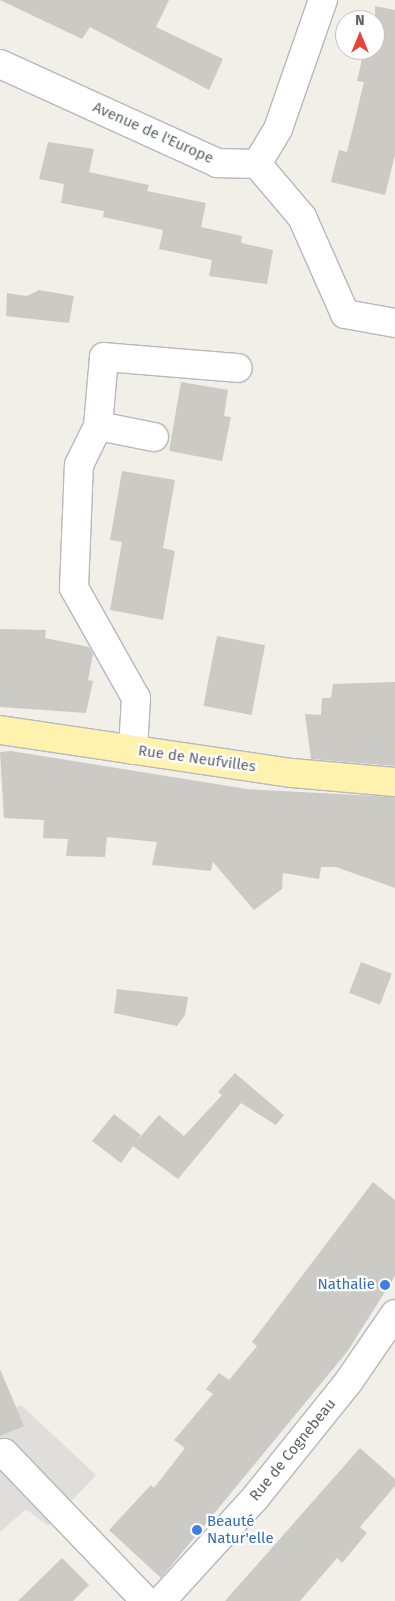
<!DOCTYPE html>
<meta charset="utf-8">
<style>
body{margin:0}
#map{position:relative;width:395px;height:1601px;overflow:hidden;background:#f1efe8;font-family:"Fira Sans",sans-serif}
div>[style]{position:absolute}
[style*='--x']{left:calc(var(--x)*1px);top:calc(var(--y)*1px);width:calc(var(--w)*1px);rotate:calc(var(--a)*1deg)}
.industrial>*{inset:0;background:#e0deda}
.building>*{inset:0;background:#cccac5;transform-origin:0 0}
.roads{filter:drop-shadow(1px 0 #b5b8bc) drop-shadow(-1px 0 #b5b8bc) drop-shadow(0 1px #b5b8bc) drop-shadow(0 -1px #b5b8bc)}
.minor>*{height:28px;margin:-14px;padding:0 14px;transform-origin:14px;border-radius:14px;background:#fff}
.major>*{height:28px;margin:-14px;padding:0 14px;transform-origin:14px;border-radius:14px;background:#fff2af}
.dots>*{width:14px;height:14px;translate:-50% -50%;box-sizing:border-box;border:2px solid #fff;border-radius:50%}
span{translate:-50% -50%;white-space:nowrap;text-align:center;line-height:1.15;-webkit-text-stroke:4.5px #fff;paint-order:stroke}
.street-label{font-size:15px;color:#5f6368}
.shop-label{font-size:15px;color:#366cbe}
.right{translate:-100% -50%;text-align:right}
.left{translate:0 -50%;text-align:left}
.north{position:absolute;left:335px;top:10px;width:50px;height:50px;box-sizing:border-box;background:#fff;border:1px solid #bfc1c3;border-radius:50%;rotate:0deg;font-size:14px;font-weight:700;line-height:20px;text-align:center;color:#5f6368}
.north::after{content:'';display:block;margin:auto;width:18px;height:22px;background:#ea4335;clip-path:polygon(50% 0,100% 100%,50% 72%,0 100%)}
</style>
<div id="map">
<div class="industrial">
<div style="clip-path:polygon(21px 1405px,96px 1475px,48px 1526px,26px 1509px,0 1532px,0 1414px)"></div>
</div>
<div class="building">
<div style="clip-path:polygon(0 0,169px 0,156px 27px,223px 59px,209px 90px,90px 27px,82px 39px)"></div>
<div style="clip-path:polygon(375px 6px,395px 10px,395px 155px,385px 195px,331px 182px,339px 150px,347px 152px,364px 82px,357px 81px,364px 50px,375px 50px)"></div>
<div style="clip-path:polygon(48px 142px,94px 149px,89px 172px,149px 185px,147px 191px,206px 203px,201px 227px,242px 236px,241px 243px,273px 250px,267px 284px,209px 276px,212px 260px,159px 249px,163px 230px,103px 217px,104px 211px,61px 203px,64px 184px,39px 179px)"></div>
<div style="clip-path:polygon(39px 290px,74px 296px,69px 323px,6px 316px,7px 293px,27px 296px)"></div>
<div style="clip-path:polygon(181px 382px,228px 390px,224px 416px,231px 417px,222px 461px,169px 451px)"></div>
<div style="clip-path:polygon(122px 471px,175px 480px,163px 548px,175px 551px,163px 620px,110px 610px,122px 542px,110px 540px)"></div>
<div style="clip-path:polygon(0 629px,46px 630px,45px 638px,89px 647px,93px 654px,88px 680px,93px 681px,86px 713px,0 707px)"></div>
<div style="left:217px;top:636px;width:49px;height:71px;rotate:11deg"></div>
<div style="clip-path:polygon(395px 682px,395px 766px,311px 759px,305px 714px,321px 715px,322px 698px,331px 698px,333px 684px)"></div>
<div style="clip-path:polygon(11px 751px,247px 789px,395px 797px,395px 888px,336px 867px,321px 867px,319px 879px,283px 873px,282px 889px,254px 910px,213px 862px,211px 871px,152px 865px,157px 842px,107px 837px,105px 857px,66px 856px,68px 839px,43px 838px,44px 820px,4px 818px,0 752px)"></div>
<div style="left:361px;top:962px;width:33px;height:33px;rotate:21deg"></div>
<div style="clip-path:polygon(117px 989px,188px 997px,185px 1015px,177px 1026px,114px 1013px)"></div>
<div style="clip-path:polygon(235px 1073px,284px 1115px,276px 1125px,241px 1103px,178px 1179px,133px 1146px,121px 1163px,92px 1141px,114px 1114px,141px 1135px,135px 1143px,159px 1115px,184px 1136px,222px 1095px,218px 1092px)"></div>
<div style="clip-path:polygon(373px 1182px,395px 1200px,395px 1276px,347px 1352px,161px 1578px,109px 1530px,151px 1485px,154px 1488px,185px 1448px,174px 1440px,213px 1394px,206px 1389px,219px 1373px,229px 1380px,257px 1346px,252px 1342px)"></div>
<div style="clip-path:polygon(0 1369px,24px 1426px,0 1436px)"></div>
<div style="clip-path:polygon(360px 1448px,395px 1479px,395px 1486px,360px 1527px,367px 1533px,342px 1563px,337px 1558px,300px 1601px,225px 1601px)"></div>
<div style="clip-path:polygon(62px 1558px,89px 1585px,73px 1601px,18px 1601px)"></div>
</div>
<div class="roads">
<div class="minor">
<div style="--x:0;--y:64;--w:239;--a:24.5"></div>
<div style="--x:217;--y:163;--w:40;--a:1.4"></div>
<div style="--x:257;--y:164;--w:41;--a:-59"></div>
<div style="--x:278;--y:129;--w:137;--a:-70.8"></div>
<div style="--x:257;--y:164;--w:70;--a:49.7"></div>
<div style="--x:302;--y:217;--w:106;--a:66.1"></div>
<div style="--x:345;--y:314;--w:51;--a:10.2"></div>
<div style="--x:98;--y:426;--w:57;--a:11.1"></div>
<div style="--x:133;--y:750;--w:52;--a:-86.7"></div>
<div style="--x:136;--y:698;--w:126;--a:-119.4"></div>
<div style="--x:74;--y:588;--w:123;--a:-87.7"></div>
<div style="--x:79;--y:465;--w:43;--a:-64"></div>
<div style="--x:98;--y:426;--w:69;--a:-85"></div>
<div style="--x:104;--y:357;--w:134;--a:4.7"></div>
<div style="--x:0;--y:1456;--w:5;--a:-37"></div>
<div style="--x:4;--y:1453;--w:205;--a:46.2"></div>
<div style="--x:161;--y:1601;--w:139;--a:-47.6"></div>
<div style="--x:255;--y:1498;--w:150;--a:-51.2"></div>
<div style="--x:349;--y:1381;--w:81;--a:-55.5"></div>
</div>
<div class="major">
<div style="--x:0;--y:730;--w:295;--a:8.4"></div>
<div style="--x:292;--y:773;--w:103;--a:5"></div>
</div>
</div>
<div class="dots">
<div style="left:385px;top:1285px;background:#3f7fe0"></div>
<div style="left:197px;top:1530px;background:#3f7fe0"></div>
</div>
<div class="street-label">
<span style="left:153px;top:133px;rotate:24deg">Avenue de l'Europe</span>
<span style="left:197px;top:759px;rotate:8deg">Rue de Neufvilles</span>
<span style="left:293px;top:1450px;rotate:-51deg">Rue de Cognebeau</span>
</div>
<div class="shop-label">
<span class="right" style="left:375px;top:1285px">Nathalie</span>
<span class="left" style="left:207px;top:1530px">Beauté<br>Natur'elle</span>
</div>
<div class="north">N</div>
</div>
